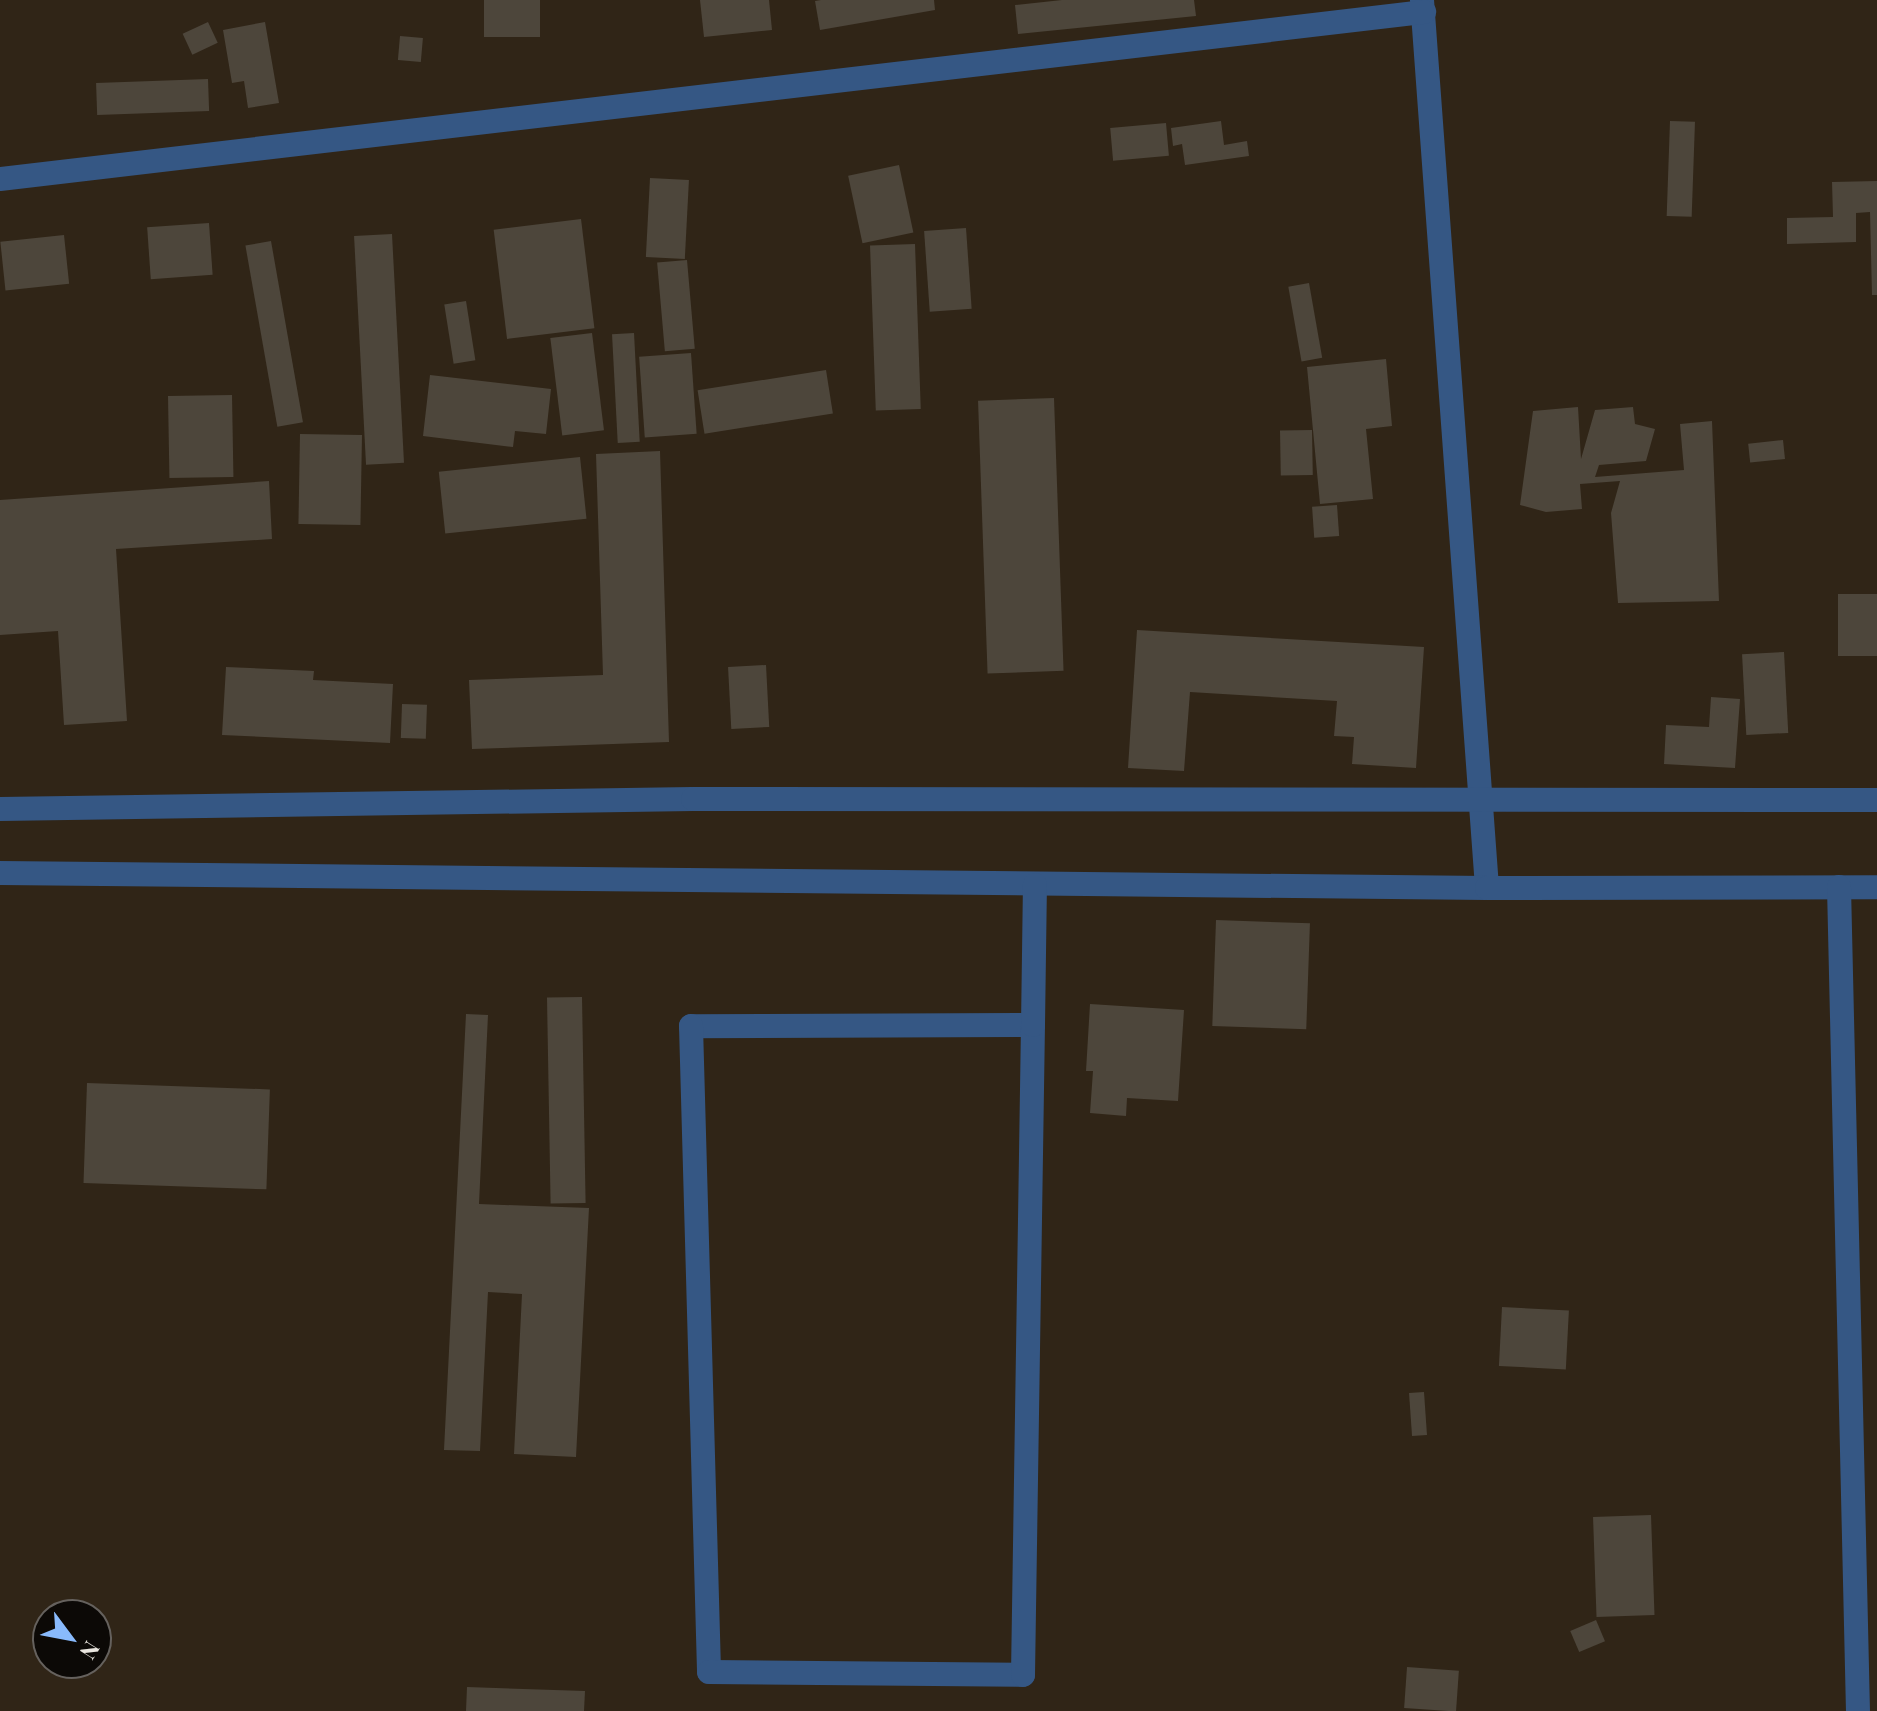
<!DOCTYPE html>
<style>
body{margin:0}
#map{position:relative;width:1877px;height:1711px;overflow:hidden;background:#261f16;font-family:"Playfair Display",serif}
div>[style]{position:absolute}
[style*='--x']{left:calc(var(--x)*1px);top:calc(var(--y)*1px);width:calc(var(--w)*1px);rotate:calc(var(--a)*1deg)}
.built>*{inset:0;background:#302517}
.building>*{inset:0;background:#4d463b;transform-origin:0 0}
.minor>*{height:24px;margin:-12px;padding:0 12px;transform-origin:12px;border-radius:12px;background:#355784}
span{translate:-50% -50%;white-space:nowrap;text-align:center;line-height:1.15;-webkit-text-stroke:8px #0c0906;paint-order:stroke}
.north{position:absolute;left:32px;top:1599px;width:80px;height:80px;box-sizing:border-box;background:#0c0906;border:2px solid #65615d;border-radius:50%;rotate:122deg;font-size:22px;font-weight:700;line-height:32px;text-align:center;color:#eae6df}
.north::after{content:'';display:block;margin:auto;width:28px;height:36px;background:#89bafc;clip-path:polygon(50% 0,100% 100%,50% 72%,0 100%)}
</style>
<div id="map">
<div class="built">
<div style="clip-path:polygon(evenodd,0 0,1877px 0,1877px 1711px,0 1711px,0 0,48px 1615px,96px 1615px,96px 1663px,48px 1663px,48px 1615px)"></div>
</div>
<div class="building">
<div style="left:484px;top:0;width:56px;height:37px"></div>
<div style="clip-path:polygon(700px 0,769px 0,772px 30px,704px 37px)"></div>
<div style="clip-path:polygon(821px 0,934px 0,935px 10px,820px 30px,815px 1px)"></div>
<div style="clip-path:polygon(1062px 0,1194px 0,1196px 16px,1018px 34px,1015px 5px)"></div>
<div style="left:208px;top:22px;width:23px;height:28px;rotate:65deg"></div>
<div style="clip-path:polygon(265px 22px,279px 103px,248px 108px,244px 81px,232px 83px,223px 30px)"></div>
<div style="left:400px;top:36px;width:23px;height:24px;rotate:5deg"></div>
<div style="left:208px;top:79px;width:32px;height:112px;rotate:88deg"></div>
<div style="clip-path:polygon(1221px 121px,1224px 145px,1247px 141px,1249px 156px,1185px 165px,1182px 144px,1173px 146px,1171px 128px)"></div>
<div style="left:1670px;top:121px;width:25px;height:95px;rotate:2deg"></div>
<div style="left:1166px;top:123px;width:33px;height:56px;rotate:85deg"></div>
<div style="left:899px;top:165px;width:69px;height:52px;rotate:78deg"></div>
<div style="left:650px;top:178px;width:39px;height:79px;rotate:3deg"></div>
<div style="clip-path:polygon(1877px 181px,1877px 295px,1872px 295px,1870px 212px,1856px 213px,1856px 242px,1787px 244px,1787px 218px,1833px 217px,1832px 182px)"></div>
<div style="left:581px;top:219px;width:110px;height:88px;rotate:83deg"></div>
<div style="left:209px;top:223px;width:52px;height:62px;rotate:86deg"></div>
<div style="left:966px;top:228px;width:81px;height:42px;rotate:86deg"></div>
<div style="left:392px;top:234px;width:229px;height:38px;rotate:87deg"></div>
<div style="left:64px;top:235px;width:49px;height:64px;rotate:84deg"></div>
<div style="left:271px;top:241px;width:184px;height:26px;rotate:80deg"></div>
<div style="left:915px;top:244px;width:165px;height:45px;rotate:88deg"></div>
<div style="left:687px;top:260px;width:89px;height:30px;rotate:85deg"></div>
<div style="left:1309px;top:283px;width:76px;height:21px;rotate:80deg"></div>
<div style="left:466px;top:301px;width:60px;height:22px;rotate:81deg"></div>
<div style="left:592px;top:333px;width:98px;height:42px;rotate:83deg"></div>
<div style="left:634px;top:333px;width:109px;height:22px;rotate:87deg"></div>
<div style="left:691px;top:353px;width:81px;height:52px;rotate:86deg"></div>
<div style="clip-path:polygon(1386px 359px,1392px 426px,1366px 429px,1373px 499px,1320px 504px,1307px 367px)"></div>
<div style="left:826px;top:370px;width:44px;height:130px;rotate:81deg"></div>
<div style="clip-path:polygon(430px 375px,551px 389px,546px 434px,515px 431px,513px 447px,423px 436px)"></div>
<div style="left:232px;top:395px;width:82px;height:64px;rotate:89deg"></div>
<div style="left:1054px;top:398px;width:273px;height:76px;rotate:88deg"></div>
<div style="clip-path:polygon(1578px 407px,1581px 459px,1595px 410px,1633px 407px,1635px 424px,1655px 429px,1646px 461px,1599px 465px,1595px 477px,1684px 470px,1680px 424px,1712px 421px,1719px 601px,1618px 603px,1611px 513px,1620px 481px,1580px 484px,1582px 509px,1546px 512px,1520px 505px,1533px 411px)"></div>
<div style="left:1312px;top:430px;width:45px;height:32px;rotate:89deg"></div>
<div style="left:300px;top:434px;width:62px;height:90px;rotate:1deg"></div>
<div style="left:1783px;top:440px;width:19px;height:35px;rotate:84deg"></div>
<div style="clip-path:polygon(660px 451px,669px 742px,472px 749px,469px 680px,603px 675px,596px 454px)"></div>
<div style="left:580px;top:457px;width:62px;height:142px;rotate:84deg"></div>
<div style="clip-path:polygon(269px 481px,272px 539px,116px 549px,127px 721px,64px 725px,58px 631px,0 635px,0 500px)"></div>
<div style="left:1337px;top:505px;width:31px;height:25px;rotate:86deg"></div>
<div style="left:1877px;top:594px;width:62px;height:39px;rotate:90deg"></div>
<div style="clip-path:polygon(1137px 630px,1424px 647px,1416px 768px,1352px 764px,1354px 737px,1334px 736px,1337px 701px,1190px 692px,1184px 771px,1128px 768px)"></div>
<div style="left:1784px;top:652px;width:81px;height:42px;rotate:87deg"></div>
<div style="left:766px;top:665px;width:62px;height:38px;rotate:87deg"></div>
<div style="clip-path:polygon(226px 667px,314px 671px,313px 680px,393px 684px,390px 743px,222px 735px)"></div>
<div style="clip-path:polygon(1711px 697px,1740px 699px,1735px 768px,1664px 764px,1666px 725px,1709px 727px)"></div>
<div style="left:402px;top:704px;width:25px;height:34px;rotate:2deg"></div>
<div style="left:1216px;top:920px;width:94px;height:106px;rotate:2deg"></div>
<div style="left:582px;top:997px;width:206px;height:35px;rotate:89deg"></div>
<div style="clip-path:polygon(1090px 1004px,1184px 1010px,1178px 1101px,1127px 1098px,1126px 1116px,1090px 1113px,1093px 1071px,1086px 1071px)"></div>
<div style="clip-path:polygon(466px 1014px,488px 1015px,479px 1204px,589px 1208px,576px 1457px,514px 1454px,522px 1294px,488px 1292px,480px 1451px,444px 1450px)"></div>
<div style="left:87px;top:1083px;width:183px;height:100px;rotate:2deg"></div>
<div style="left:1502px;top:1307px;width:67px;height:59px;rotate:3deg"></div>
<div style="left:1424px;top:1392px;width:43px;height:15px;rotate:86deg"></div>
<div style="left:1651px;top:1515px;width:100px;height:58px;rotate:88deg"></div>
<div style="left:1596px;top:1620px;width:23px;height:28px;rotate:67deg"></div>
<div style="left:1407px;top:1667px;width:52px;height:41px;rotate:4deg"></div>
<div style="clip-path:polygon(467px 1687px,585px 1691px,584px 1711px,466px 1711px)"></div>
</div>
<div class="minor">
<div style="--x:1422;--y:0;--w:890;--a:85.81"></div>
<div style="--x:0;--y:179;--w:1434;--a:-6.69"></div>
<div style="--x:0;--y:809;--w:693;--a:-0.83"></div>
<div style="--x:693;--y:799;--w:1184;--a:0.05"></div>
<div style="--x:0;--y:873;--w:1487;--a:0.58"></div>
<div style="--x:1487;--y:888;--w:390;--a:-0.1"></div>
<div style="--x:1839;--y:887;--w:824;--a:88.68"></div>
<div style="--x:1033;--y:1025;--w:342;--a:179.8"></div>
<div style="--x:691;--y:1026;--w:646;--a:88.4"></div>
<div style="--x:709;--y:1672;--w:314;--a:0.5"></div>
<div style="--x:1023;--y:1675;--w:650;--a:-89.12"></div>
<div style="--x:1033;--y:1025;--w:140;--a:-89.2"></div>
</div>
<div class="north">N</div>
</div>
